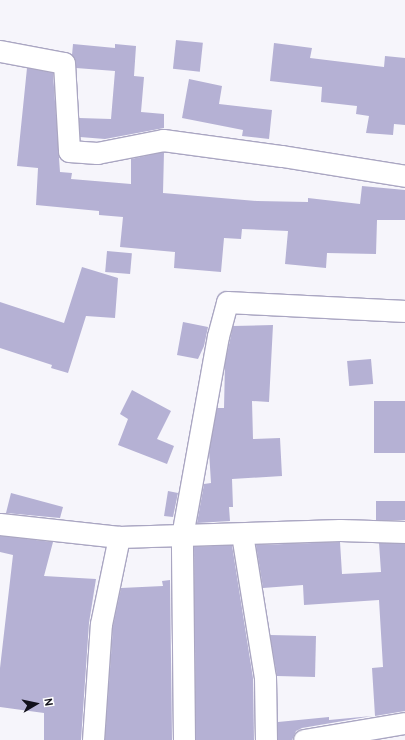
<!DOCTYPE html>
<style>
body{margin:0}
#map{position:relative;width:405px;height:740px;overflow:hidden;background:#f6f5fb;font-family:Overpass,sans-serif}
div>[style]{position:absolute}
[style*='--x']{left:calc(var(--x)*1px);top:calc(var(--y)*1px);width:calc(var(--w)*1px);rotate:calc(var(--a)*1deg)}
.building>*{inset:0;background:#b5b1d4;transform-origin:0 0}
.roads{filter:drop-shadow(1px 0 #aaa6c2) drop-shadow(-1px 0 #aaa6c2) drop-shadow(0 1px #aaa6c2) drop-shadow(0 -1px #aaa6c2)}
.minor>*{height:21px;margin:-10.5px;padding:0 10.5px;transform-origin:10.5px;border-radius:10.5px;background:#fff}
span{translate:-50% -50%;white-space:nowrap;text-align:center;line-height:1.15;-webkit-text-stroke:3.5px #fff;paint-order:stroke}
.north{position:absolute;left:16px;top:684px;width:40px;height:40px;-webkit-text-stroke:3px #fff;paint-order:stroke;rotate:81deg;font-size:11px;font-weight:700;line-height:16px;text-align:center;color:#12111b}
.north::after{content:'';display:block;margin:auto;width:14px;height:18px;background:#12111b;clip-path:polygon(50% 0,100% 100%,50% 72%,0 100%)}
</style>
<div id="map">
<div class="building">
<div style="left:176px;top:40px;width:27px;height:29px;rotate:6deg"></div>
<div style="clip-path:polygon(274px 43px,312px 48px,310px 58px,384px 67px,385px 56px,405px 58px,405px 125px,394px 124px,393px 135px,366px 133px,369px 116px,356px 114px,357px 106px,321px 102px,322px 87px,270px 81px)"></div>
<div style="clip-path:polygon(73px 44px,115px 48px,115px 44px,136px 46px,134px 76px,144px 77px,141px 112px,164px 114px,164px 128px,105px 139px,80px 137px,79px 118px,111px 119px,115px 71px,76px 68px,72px 55px)"></div>
<div style="clip-path:polygon(27px 68px,53px 73px,60px 172px,72px 173px,71px 179px,131px 184px,131px 159px,164px 152px,163px 193px,257px 201px,308px 202px,308px 198px,360px 204px,362px 186px,405px 190px,405px 220px,377px 220px,376px 254px,327px 253px,326px 268px,285px 264px,288px 231px,242px 229px,241px 239px,224px 238px,221px 272px,174px 268px,175px 252px,120px 247px,123px 217px,99px 215px,99px 211px,36px 205px,38px 168px,17px 166px)"></div>
<div style="clip-path:polygon(189px 79px,222px 86px,219px 104px,272px 110px,269px 139px,242px 136px,243px 130px,182px 118px)"></div>
<div style="left:107px;top:251px;width:25px;height:21px;rotate:5deg"></div>
<div style="clip-path:polygon(82px 267px,118px 278px,115px 318px,86px 316px,68px 373px,51px 368px,52px 365px,0 348px,0 302px,64px 323px)"></div>
<div style="clip-path:polygon(183px 322px,208px 327px,204px 346px,198px 359px,177px 355px)"></div>
<div style="clip-path:polygon(273px 325px,269px 402px,252px 401px,253px 439px,280px 438px,282px 476px,232px 479px,233px 507px,229px 507px,230px 521px,197px 523px,204px 484px,211px 483px,209px 451px,217px 408px,224px 408px,225px 363px,233px 326px)"></div>
<div style="left:371px;top:359px;width:25px;height:24px;rotate:85deg"></div>
<div style="clip-path:polygon(132px 390px,171px 411px,157px 439px,174px 446px,167px 464px,118px 445px,128px 419px,120px 414px)"></div>
<div style="left:405px;top:401px;width:52px;height:31px;rotate:90deg"></div>
<div style="clip-path:polygon(168px 491px,178px 493px,173px 517px,164px 516px)"></div>
<div style="clip-path:polygon(11px 493px,63px 507px,60px 518px,6px 513px)"></div>
<div style="left:405px;top:501px;width:19px;height:29px;rotate:90deg"></div>
<div style="clip-path:polygon(0 536px,53px 542px,44px 576px,96px 579px,89px 623px,81px 740px,44px 740px,44px 713px,0 707px,0 668px,13px 555px,0 552px)"></div>
<div style="clip-path:polygon(340px 542px,342px 574px,381px 572px,379px 543px,405px 544px,405px 711px,375px 716px,372px 668px,383px 667px,379px 600px,304px 605px,303px 585px,263px 588px,256px 545px)"></div>
<div style="clip-path:polygon(232px 545px,253px 678px,254px 740px,196px 740px,194px 547px)"></div>
<div style="clip-path:polygon(170px 580px,172px 740px,105px 740px,113px 626px,121px 588px,163px 586px,162px 581px)"></div>
<div style="clip-path:polygon(270px 635px,316px 636px,315px 677px,277px 676px)"></div>
<div style="clip-path:polygon(372px 716px,302px 728px,296px 731px,292px 740px,278px 740px,278px 722px,329px 717px,329px 720px)"></div>
</div>
<div class="roads">
<div class="minor">
<div style="--x:0;--y:51;--w:65;--a:10.6"></div>
<div style="--x:64;--y:63;--w:88;--a:86.7"></div>
<div style="--x:69;--y:151;--w:28;--a:4"></div>
<div style="--x:97;--y:153;--w:67;--a:-11.1"></div>
<div style="--x:163;--y:140;--w:120;--a:7.7"></div>
<div style="--x:282;--y:156;--w:125;--a:9.2"></div>
<div style="--x:0;--y:524;--w:120;--a:6.2"></div>
<div style="--x:119;--y:537;--w:221;--a:-1.8"></div>
<div style="--x:340;--y:530;--w:65;--a:1.8"></div>
<div style="--x:242;--y:534;--w:145;--a:80.9"></div>
<div style="--x:265;--y:677;--w:63;--a:89.1"></div>
<div style="--x:93;--y:740;--w:116;--a:-86.1"></div>
<div style="--x:101;--y:624;--w:89;--a:-78.3"></div>
<div style="--x:184;--y:740;--w:204;--a:-90.6"></div>
<div style="--x:182;--y:536;--w:203;--a:-79.8"></div>
<div style="--x:218;--y:336;--w:35;--a:-75"></div>
<div style="--x:227;--y:302;--w:178;--a:2.9"></div>
<div style="--x:304;--y:740;--w:102;--a:-9.6"></div>
</div>
</div>
<div class="north">N</div>
</div>
